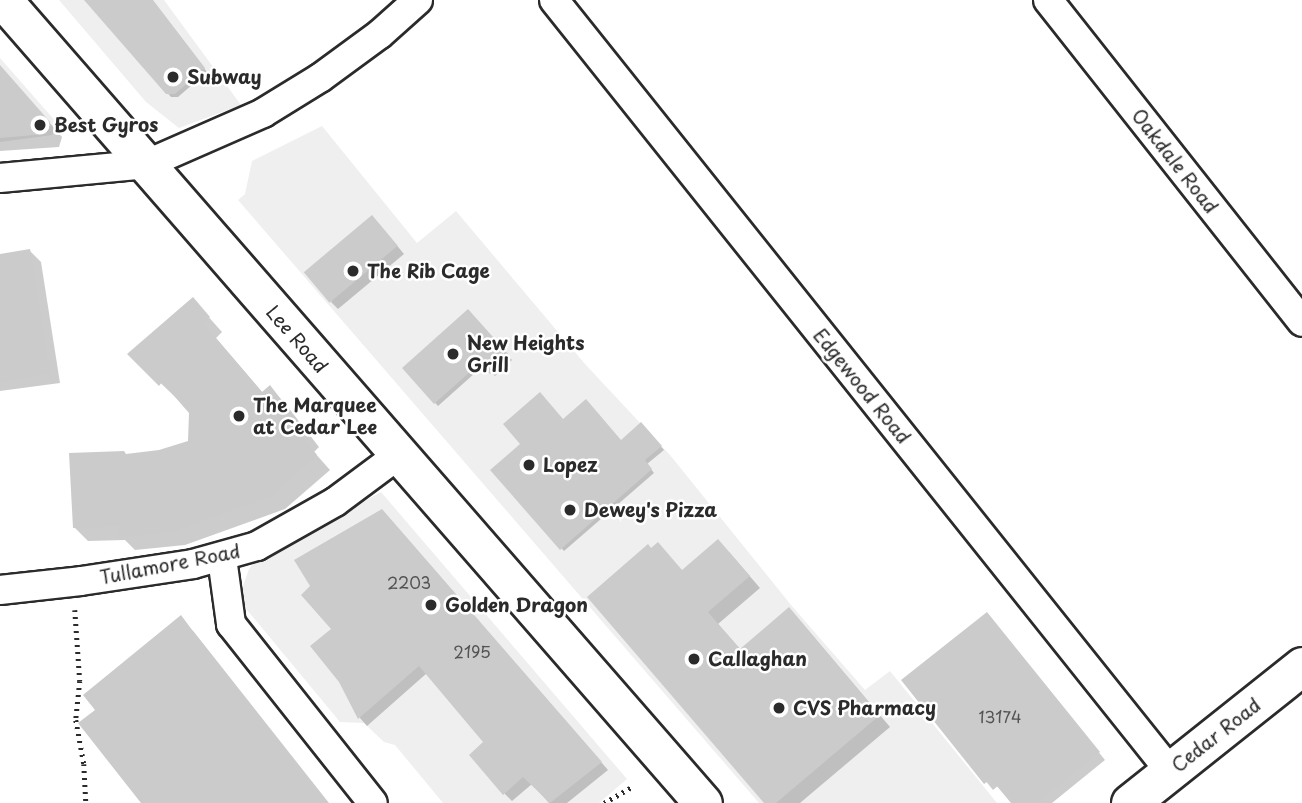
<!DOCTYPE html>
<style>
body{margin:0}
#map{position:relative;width:1302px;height:803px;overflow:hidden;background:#fff;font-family:"Playpen Sans",sans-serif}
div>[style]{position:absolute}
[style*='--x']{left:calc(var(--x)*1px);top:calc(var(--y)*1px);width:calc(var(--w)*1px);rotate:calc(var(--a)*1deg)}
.built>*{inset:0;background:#efefef}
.shadow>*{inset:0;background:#0003}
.building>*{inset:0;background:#cbcbcb;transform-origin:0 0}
.path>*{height:4.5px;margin-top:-2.25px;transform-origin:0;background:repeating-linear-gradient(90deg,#2b2b2b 0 2px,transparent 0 7px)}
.roads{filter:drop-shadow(2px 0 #2b2b2b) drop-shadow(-2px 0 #2b2b2b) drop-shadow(0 2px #2b2b2b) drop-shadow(0 -2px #2b2b2b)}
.minor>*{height:28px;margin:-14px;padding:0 14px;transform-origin:14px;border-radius:14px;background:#fff}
.major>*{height:37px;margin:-18.5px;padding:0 18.5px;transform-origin:18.5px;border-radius:18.5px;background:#fff}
.dots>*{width:19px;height:19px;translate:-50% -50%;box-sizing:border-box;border:4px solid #fff;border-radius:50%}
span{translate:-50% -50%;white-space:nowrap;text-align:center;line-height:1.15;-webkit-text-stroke:5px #fff;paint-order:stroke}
.number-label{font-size:16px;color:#535353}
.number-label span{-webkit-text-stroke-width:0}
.poi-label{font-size:19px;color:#2b2b2b;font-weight:700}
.left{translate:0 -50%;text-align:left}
.street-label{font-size:19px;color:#2b2b2b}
</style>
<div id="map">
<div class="built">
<div style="clip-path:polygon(59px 0,164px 0,241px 105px,179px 128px,146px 102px)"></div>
<div style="clip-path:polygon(0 58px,57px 123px,52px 135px,0 142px)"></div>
<div style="clip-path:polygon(322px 126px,417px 243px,456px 211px,585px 364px,670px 455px,791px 605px,865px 690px,890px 671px,997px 803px,759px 803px,238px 200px,245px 194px,252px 161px)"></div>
<div style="clip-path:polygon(381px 492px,627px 779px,599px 803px,443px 803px,395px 745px,384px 742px,364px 723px,340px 722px,243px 605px,243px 586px,249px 569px,255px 561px)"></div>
</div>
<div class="shadow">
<div style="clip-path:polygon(87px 0,152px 0,207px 72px,178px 97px,171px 97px)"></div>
<div style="clip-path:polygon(0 66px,62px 137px,59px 147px,0 151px)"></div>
<div style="clip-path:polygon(379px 224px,404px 254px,338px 309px,331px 302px)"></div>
<div style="clip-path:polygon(30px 251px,41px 262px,60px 383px,0 391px,0 256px)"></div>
<div style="clip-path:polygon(468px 312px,512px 360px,495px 376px,484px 365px,438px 406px,404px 368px)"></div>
<div style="clip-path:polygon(206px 314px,222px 332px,216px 338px,263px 393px,270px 388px,284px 402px,319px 447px,314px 452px,330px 470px,285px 509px,185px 545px,135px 550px,125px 540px,88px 541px,74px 527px,127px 456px,159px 452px,189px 442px,191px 412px,130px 354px)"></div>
<div style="clip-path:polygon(563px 421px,621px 442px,641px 425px,664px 450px,647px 464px,654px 473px,564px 551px,492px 470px)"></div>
<div style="clip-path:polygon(390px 519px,608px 770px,567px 803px,549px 803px,532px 784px,512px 801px,504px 793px,486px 742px,427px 673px,367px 726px,360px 718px,341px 681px,333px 629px)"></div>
<div style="clip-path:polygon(729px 552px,760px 588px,718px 624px,741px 650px,800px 621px,890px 727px,800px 803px,766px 803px,682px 572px)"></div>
<div style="clip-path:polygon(180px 618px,194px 632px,329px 803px,144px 803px,98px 710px)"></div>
<div style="clip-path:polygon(994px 622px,1105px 760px,1052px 803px,1013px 803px,999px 785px,993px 790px,904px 681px)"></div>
</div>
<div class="building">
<div style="clip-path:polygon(84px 0,153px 0,205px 68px,175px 94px,166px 94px)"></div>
<div style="clip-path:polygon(0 65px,50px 122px,46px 134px,0 138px)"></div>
<div style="left:372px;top:215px;width:40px;height:89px;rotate:50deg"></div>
<div style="clip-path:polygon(30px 249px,50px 373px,0 382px,0 254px)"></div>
<div style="clip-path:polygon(193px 297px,210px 317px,203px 323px,262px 392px,270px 385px,306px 432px,302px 437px,317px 455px,271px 496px,172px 532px,119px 537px,119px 526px,73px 528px,69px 453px,124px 451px,126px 454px,159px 450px,188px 441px,189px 413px,162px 382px,159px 386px,127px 354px)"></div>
<div style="clip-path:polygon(468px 309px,510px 356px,490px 374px,480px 363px,434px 404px,402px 368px)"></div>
<div style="clip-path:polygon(540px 392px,563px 419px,586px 399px,621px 440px,641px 422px,662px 446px,645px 460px,652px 469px,560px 550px,490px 470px,520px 444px,503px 424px)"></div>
<div style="clip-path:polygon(382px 509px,602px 762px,550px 803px,523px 777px,503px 795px,469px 755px,483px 742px,419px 666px,358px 719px,339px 682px,310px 646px,331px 629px,301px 595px,310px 586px,294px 560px)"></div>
<div style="clip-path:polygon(718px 539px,750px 576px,708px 612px,740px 649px,789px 607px,880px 715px,776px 803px,764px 803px,587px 597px,648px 544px,651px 548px,658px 542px,682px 570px)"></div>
<div style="clip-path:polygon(987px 612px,1100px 752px,1037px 803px,1011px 803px,991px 779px,984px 784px,901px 680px)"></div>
<div style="clip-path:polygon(181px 615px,195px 634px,328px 803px,141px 803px,78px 723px,95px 710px,83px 695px)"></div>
</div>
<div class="path">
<div style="--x:75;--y:610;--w:71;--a:86"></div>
<div style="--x:80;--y:681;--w:39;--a:96"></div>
<div style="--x:76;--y:720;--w:45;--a:79.7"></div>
<div style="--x:84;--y:764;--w:39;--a:87"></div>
<div style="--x:604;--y:803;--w:34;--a:-30"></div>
</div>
<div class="roads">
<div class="minor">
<div style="--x:554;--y:0;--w:987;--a:51.38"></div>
<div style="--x:1048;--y:0;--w:410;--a:51.7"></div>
<div style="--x:0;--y:178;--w:148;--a:-5.4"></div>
<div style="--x:147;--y:164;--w:127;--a:-23.7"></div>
<div style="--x:263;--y:113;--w:67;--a:-31.6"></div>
<div style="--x:320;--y:78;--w:74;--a:-36.3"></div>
<div style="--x:380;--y:34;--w:51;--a:-41.8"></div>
<div style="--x:222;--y:558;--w:67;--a:82.2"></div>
<div style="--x:231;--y:624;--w:228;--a:51.6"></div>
<div style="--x:0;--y:590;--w:81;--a:-6.3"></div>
<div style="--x:81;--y:581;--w:113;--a:-8.6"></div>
<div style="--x:193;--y:564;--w:66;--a:-15.7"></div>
<div style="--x:257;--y:546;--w:90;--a:-29.4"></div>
<div style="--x:335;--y:502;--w:77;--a:-36.6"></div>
</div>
<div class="major">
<div style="--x:3;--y:0;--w:1065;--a:48.92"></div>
<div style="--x:1130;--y:803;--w:220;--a:-38.5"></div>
</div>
</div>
<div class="dots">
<div style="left:173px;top:77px;background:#2b2b2b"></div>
<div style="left:40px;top:125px;background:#2b2b2b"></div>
<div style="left:353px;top:271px;background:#2b2b2b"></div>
<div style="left:453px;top:354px;background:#2b2b2b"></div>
<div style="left:239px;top:416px;background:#2b2b2b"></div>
<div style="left:529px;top:465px;background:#2b2b2b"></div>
<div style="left:570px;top:510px;background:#2b2b2b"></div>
<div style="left:431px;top:605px;background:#2b2b2b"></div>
<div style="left:694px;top:659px;background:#2b2b2b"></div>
<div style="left:779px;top:708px;background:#2b2b2b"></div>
</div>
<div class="number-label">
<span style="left:409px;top:582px">2203</span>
<span style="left:472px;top:651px">2195</span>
<span style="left:1000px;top:716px">13174</span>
</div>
<div class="poi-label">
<span class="left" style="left:187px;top:77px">Subway</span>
<span class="left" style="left:54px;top:125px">Best Gyros</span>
<span class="left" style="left:367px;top:271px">The Rib Cage</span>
<span class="left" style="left:467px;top:354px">New Heights<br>Grill</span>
<span class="left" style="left:253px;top:416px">The Marquee<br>at Cedar Lee</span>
<span class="left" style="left:543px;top:465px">Lopez</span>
<span class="left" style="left:584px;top:510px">Dewey's Pizza</span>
<span class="left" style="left:445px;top:605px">Golden Dragon</span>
<span class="left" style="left:708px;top:659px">Callaghan</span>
<span class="left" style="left:793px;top:708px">CVS Pharmacy</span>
</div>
<div class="street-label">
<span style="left:1175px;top:161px;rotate:52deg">Oakdale Road</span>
<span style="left:297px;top:339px;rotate:49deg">Lee Road</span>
<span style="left:862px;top:386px;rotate:51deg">Edgewood Road</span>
<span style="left:170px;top:564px;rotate:-11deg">Tullamore Road</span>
<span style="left:1216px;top:735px;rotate:-38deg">Cedar Road</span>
</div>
</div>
